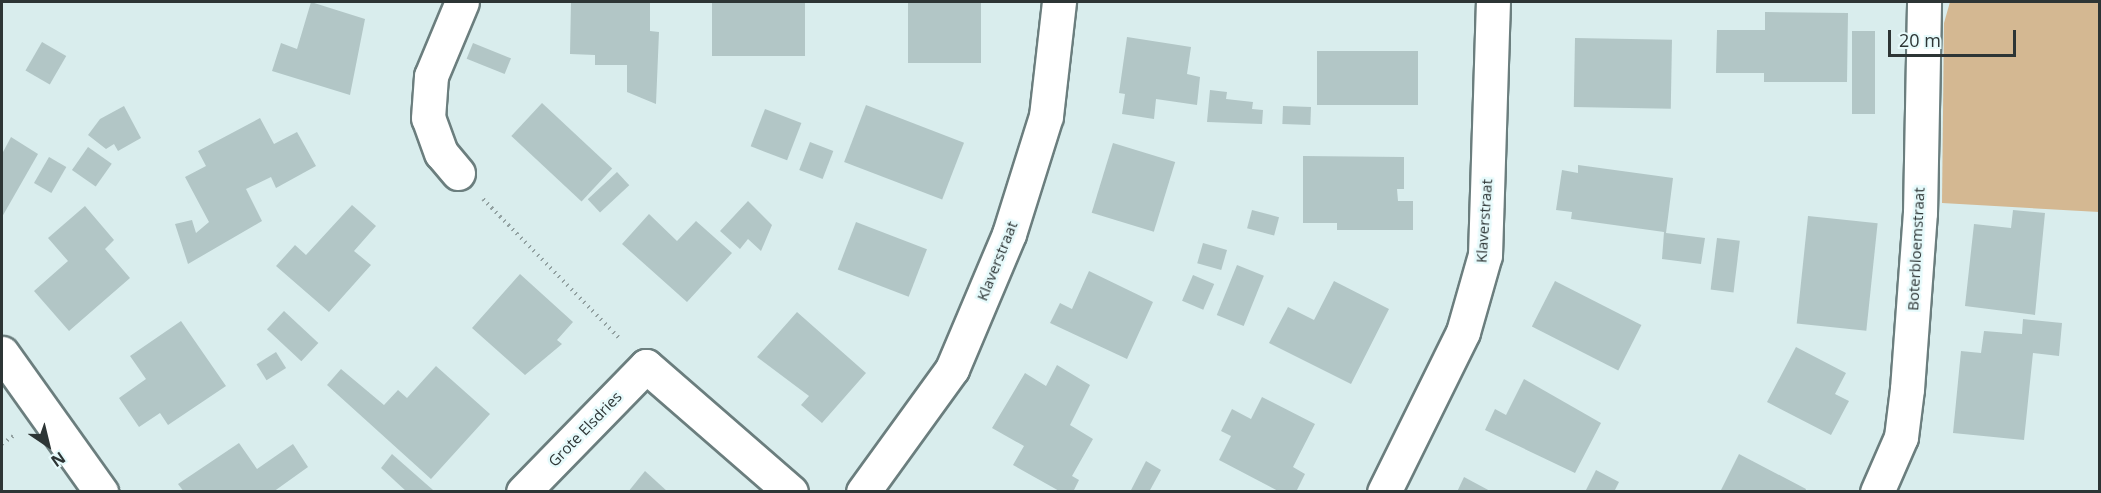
<!DOCTYPE html>
<style>
body{margin:0}
#map{position:relative;width:2101px;height:493px;overflow:hidden;background:#d9eded;font-family:"Open Sans",sans-serif}
div>[style]{position:absolute}
[style*='--x']{left:calc(var(--x)*1px);top:calc(var(--y)*1px);width:calc(var(--w)*1px);rotate:calc(var(--a)*1deg)}
.green>*{inset:0;background:#d4b892}
.building>*{inset:0;background:#b2c6c6;transform-origin:0 0}
.path>*{height:4px;margin-top:-2px;transform-origin:0;background:repeating-linear-gradient(90deg,#92a1a1 0 1.5px,transparent 0 6px)}
.roads{filter:drop-shadow(2px 0 #6b7e7e) drop-shadow(-2px 0 #6b7e7e) drop-shadow(0 2px #6b7e7e) drop-shadow(0 -2px #6b7e7e)}
.minor>*{height:33px;margin:-16.5px;padding:0 16.5px;transform-origin:16.5px;border-radius:16.5px;background:#fff}
span{translate:-50% -50%;white-space:nowrap;text-align:center;line-height:1.15;-webkit-text-stroke:5px #e6fafb;paint-order:stroke}
.street-label{font-size:15px;color:#2d3535}
.frame{position:absolute;inset:0;border:3px solid #2d3535;pointer-events:none}
.north{position:absolute;left:18px;top:415px;width:60px;height:60px;-webkit-text-stroke:4px #e6fafb;paint-order:stroke;rotate:145deg;font-size:16px;font-weight:700;line-height:24px;text-align:center;color:#2d3535}
.north::after{content:'';display:block;margin:auto;width:21px;height:27px;background:#2d3535;clip-path:polygon(50% 0,100% 100%,50% 72%,0 100%)}
.scale{position:absolute;left:1888px;top:30px;width:128px;height:27px;box-sizing:border-box;border:3px solid #2d3535;border-top:0;padding-left:8px;font-size:18px;line-height:21px;white-space:nowrap;color:#2d3535;-webkit-text-stroke:4px #e6fafb;paint-order:stroke}
</style>
<div id="map">
<div class="green">
<div style="clip-path:polygon(1950px 2px,2099px 2px,2099px 212px,1942px 203px,1944px 23px)"></div>
</div>
<div class="building">
<div style="clip-path:polygon(311px 2px,365px 19px,350px 95px,272px 71px,281px 43px,297px 49px)"></div>
<div style="clip-path:polygon(571px 2px,650px 2px,650px 31px,659px 32px,656px 104px,627px 92px,627px 65px,595px 65px,595px 55px,570px 54px)"></div>
<div style="left:712px;top:2px;width:93px;height:54px"></div>
<div style="left:908px;top:2px;width:73px;height:61px"></div>
<div style="clip-path:polygon(1765px 12px,1848px 13px,1847px 82px,1764px 82px,1764px 73px,1716px 73px,1717px 30px,1765px 30px)"></div>
<div style="left:1852px;top:31px;width:23px;height:83px"></div>
<div style="clip-path:polygon(1127px 37px,1191px 47px,1187px 74px,1200px 77px,1197px 105px,1156px 99px,1154px 119px,1122px 114px,1125px 94px,1119px 93px)"></div>
<div style="left:1575px;top:38px;width:97px;height:69px;rotate:1deg"></div>
<div style="left:42px;top:42px;width:28px;height:33px;rotate:30deg"></div>
<div style="left:473px;top:43px;width:41px;height:17px;rotate:22deg"></div>
<div style="left:1317px;top:51px;width:101px;height:54px"></div>
<div style="clip-path:polygon(1210px 90px,1227px 92px,1226px 99px,1253px 102px,1252px 109px,1263px 110px,1262px 124px,1207px 122px)"></div>
<div style="left:542px;top:103px;width:96px;height:45px;rotate:43deg"></div>
<div style="left:866px;top:105px;width:105px;height:61px;rotate:21deg"></div>
<div style="clip-path:polygon(124px 106px,141px 138px,118px 151px,114px 144px,106px 149px,88px 135px,100px 119px)"></div>
<div style="left:1283px;top:106px;width:28px;height:18px;rotate:2deg"></div>
<div style="left:765px;top:109px;width:39px;height:40px;rotate:21deg"></div>
<div style="clip-path:polygon(260px 118px,274px 144px,297px 132px,316px 166px,276px 188px,271px 177px,246px 189px,262px 221px,188px 264px,175px 224px,192px 220px,196px 233px,209px 222px,185px 177px,206px 166px,198px 151px)"></div>
<div style="clip-path:polygon(11px 137px,38px 154px,2px 217px,2px 154px)"></div>
<div style="left:810px;top:142px;width:25px;height:30px;rotate:21deg"></div>
<div style="left:1113px;top:143px;width:65px;height:73px;rotate:17deg"></div>
<div style="left:88px;top:147px;width:29px;height:28px;rotate:35deg"></div>
<div style="clip-path:polygon(1303px 156px,1404px 157px,1404px 189px,1397px 189px,1398px 201px,1413px 201px,1413px 230px,1337px 230px,1337px 223px,1303px 223px)"></div>
<div style="left:49px;top:157px;width:20px;height:30px;rotate:30deg"></div>
<div style="clip-path:polygon(1578px 165px,1673px 178px,1666px 233px,1705px 238px,1701px 264px,1662px 259px,1664px 232px,1571px 219px,1572px 212px,1556px 210px,1562px 170px,1578px 173px)"></div>
<div style="left:617px;top:172px;width:18px;height:40px;rotate:47deg"></div>
<div style="clip-path:polygon(748px 201px,772px 225px,761px 251px,748px 239px,740px 249px,720px 231px)"></div>
<div style="clip-path:polygon(352px 205px,376px 226px,354px 251px,371px 265px,329px 312px,276px 266px,295px 245px,306px 255px)"></div>
<div style="clip-path:polygon(85px 206px,114px 240px,105px 249px,130px 278px,69px 331px,34px 291px,68px 261px,48px 238px)"></div>
<div style="left:1252px;top:210px;width:28px;height:19px;rotate:15deg"></div>
<div style="clip-path:polygon(2013px 210px,2045px 213px,2035px 315px,1965px 306px,1974px 224px,2011px 228px)"></div>
<div style="clip-path:polygon(649px 214px,677px 241px,696px 221px,732px 253px,687px 302px,622px 244px)"></div>
<div style="left:1808px;top:216px;width:70px;height:108px;rotate:6deg"></div>
<div style="left:856px;top:222px;width:76px;height:51px;rotate:21deg"></div>
<div style="left:1717px;top:238px;width:23px;height:52px;rotate:7deg"></div>
<div style="left:1203px;top:243px;width:25px;height:21px;rotate:16deg"></div>
<div style="left:1237px;top:265px;width:29px;height:54px;rotate:22deg"></div>
<div style="clip-path:polygon(1089px 271px,1153px 302px,1127px 359px,1050px 323px,1060px 303px,1072px 309px)"></div>
<div style="clip-path:polygon(520px 274px,573px 322px,557px 340px,562px 344px,525px 375px,472px 328px)"></div>
<div style="left:1193px;top:275px;width:23px;height:28px;rotate:23deg"></div>
<div style="clip-path:polygon(1334px 281px,1389px 309px,1351px 384px,1269px 343px,1288px 307px,1314px 320px)"></div>
<div style="left:1555px;top:281px;width:97px;height:51px;rotate:27deg"></div>
<div style="left:284px;top:311px;width:47px;height:25px;rotate:43deg"></div>
<div style="clip-path:polygon(797px 312px,866px 373px,822px 423px,801px 405px,809px 396px,757px 357px)"></div>
<div style="clip-path:polygon(2023px 319px,2062px 323px,2059px 356px,2033px 353px,2024px 440px,1953px 433px,1961px 351px,1981px 353px,1984px 331px,2022px 334px)"></div>
<div style="clip-path:polygon(181px 321px,226px 386px,168px 425px,160px 413px,139px 427px,119px 398px,146px 379px,130px 356px)"></div>
<div style="clip-path:polygon(1796px 347px,1846px 373px,1835px 394px,1849px 401px,1831px 435px,1767px 402px)"></div>
<div style="left:276px;top:352px;width:19px;height:23px;rotate:58deg"></div>
<div style="clip-path:polygon(1057px 365px,1090px 385px,1070px 425px,1093px 439px,1072px 476px,1079px 480px,1073px 492px,1061px 492px,1013px 465px,1024px 446px,992px 428px,1025px 373px,1046px 386px)"></div>
<div style="clip-path:polygon(436px 366px,490px 414px,431px 479px,327px 385px,341px 369px,384px 405px,398px 390px,407px 398px)"></div>
<div style="clip-path:polygon(1524px 379px,1601px 423px,1575px 473px,1485px 430px,1495px 409px,1506px 415px)"></div>
<div style="clip-path:polygon(1262px 397px,1315px 424px,1293px 467px,1305px 474px,1296px 492px,1280px 492px,1219px 460px,1231px 436px,1221px 431px,1232px 409px,1251px 419px)"></div>
<div style="clip-path:polygon(239px 443px,257px 469px,293px 444px,308px 467px,273px 492px,184px 492px,178px 484px)"></div>
<div style="clip-path:polygon(392px 454px,433px 490px,431px 492px,407px 492px,381px 468px)"></div>
<div style="clip-path:polygon(1739px 454px,1806px 489px,1805px 492px,1720px 492px)"></div>
<div style="clip-path:polygon(1146px 461px,1161px 470px,1149px 492px,1130px 492px)"></div>
<div style="clip-path:polygon(1596px 470px,1619px 482px,1614px 492px,1585px 492px)"></div>
<div style="clip-path:polygon(645px 471px,668px 492px,628px 492px)"></div>
<div style="clip-path:polygon(1464px 477px,1492px 492px,1457px 492px)"></div>
</div>
<div class="path">
<div style="--x:483;--y:199;--w:197;--a:45.6"></div>
<div style="--x:2;--y:444;--w:14;--a:-36"></div>
</div>
<div class="roads">
<div class="minor">
<div style="--x:458;--y:173;--w:26;--a:-130"></div>
<div style="--x:441;--y:153;--w:37;--a:-110"></div>
<div style="--x:428;--y:118;--w:42;--a:-85.9"></div>
<div style="--x:431;--y:76;--w:80;--a:-67.3"></div>
<div style="--x:2;--y:353;--w:171;--a:54.5"></div>
<div style="--x:523;--y:492;--w:176;--a:-45.7"></div>
<div style="--x:646;--y:366;--w:192;--a:41"></div>
<div style="--x:863;--y:492;--w:152;--a:-54.1"></div>
<div style="--x:952;--y:369;--w:147;--a:-67.1"></div>
<div style="--x:1009;--y:234;--w:124;--a:-72.6"></div>
<div style="--x:1046;--y:116;--w:115;--a:-83.5"></div>
<div style="--x:1384;--y:492;--w:178;--a:-63.7"></div>
<div style="--x:1463;--y:332;--w:80;--a:-74.1"></div>
<div style="--x:1485;--y:255;--w:253;--a:-88.2"></div>
<div style="--x:1877;--y:492;--w:60;--a:-66.4"></div>
<div style="--x:1901;--y:437;--w:48;--a:-82.9"></div>
<div style="--x:1907;--y:389;--w:176;--a:-85.8"></div>
<div style="--x:1920;--y:213;--w:211;--a:-88.9"></div>
</div>
</div>
<div class="street-label">
<span style="left:1484px;top:221px;rotate:-86deg">Klaverstraat</span>
<span style="left:1916px;top:249px;rotate:-87deg">Boterbloemstraat</span>
<span style="left:997px;top:261px;rotate:-68deg">Klaverstraat</span>
<span style="left:585px;top:429px;rotate:-46deg">Grote Elsdries</span>
</div>
<div class="frame"></div>
<div class="north">N</div>
<div class="scale">20 m</div>
</div>
